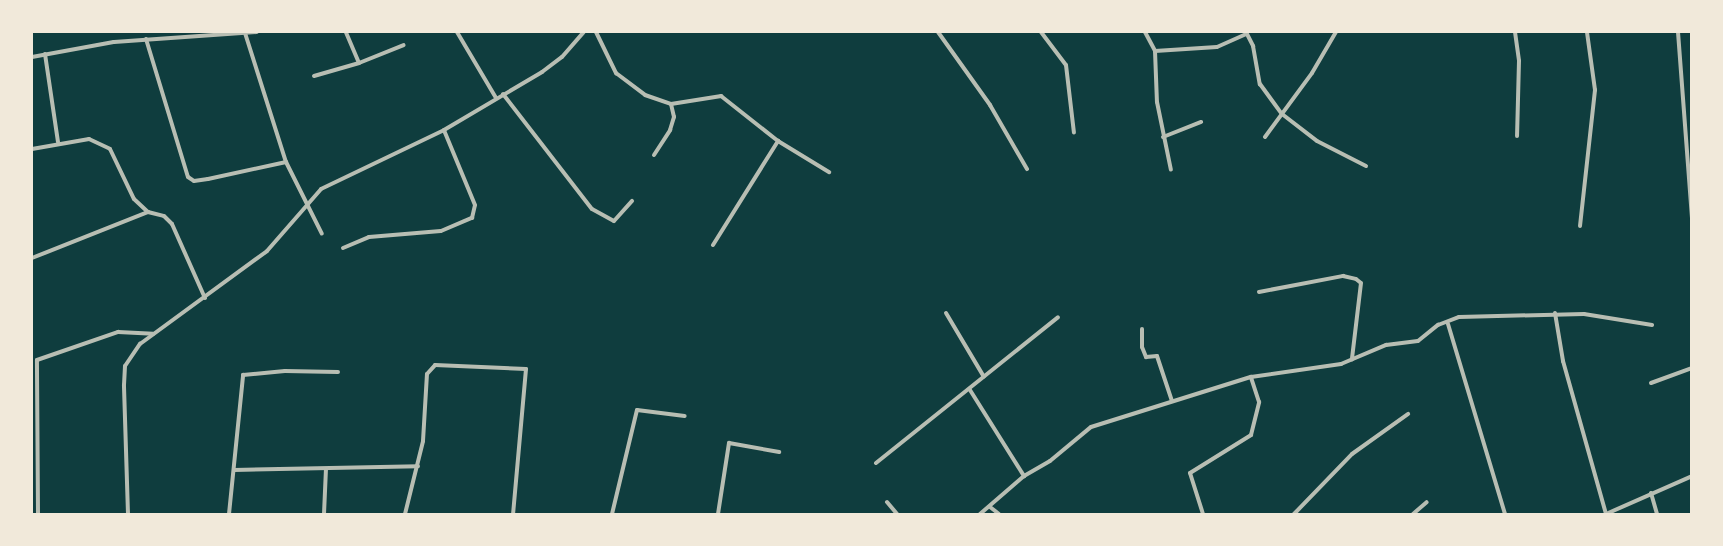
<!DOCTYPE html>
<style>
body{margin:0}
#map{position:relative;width:1723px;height:546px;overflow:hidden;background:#0f3d3e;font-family:"Alegreya Sans",sans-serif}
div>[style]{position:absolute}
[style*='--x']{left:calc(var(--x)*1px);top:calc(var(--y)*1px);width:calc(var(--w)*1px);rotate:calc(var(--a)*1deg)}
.minor>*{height:4px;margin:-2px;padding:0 2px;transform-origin:2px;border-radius:2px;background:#b8beb3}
span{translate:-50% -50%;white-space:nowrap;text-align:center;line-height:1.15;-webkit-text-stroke:4.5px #f1e9da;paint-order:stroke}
.frame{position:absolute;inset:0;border:33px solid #f1e9da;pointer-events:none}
</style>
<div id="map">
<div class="minor">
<div style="--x:457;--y:32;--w:77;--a:59.4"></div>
<div style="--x:596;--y:32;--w:46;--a:64"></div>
<div style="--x:616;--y:73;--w:36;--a:37"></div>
<div style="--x:645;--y:95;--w:28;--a:19"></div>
<div style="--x:671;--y:104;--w:51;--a:-9.1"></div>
<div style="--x:721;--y:96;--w:73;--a:38.3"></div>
<div style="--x:778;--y:141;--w:60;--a:31.3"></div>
<div style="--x:938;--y:32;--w:90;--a:54.5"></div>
<div style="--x:990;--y:105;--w:74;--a:60"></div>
<div style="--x:1041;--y:32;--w:41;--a:52.9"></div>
<div style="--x:1066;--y:65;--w:68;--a:83.3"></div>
<div style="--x:1145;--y:32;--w:21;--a:62"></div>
<div style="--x:1155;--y:51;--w:51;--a:87.8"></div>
<div style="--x:1157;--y:102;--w:69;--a:78.4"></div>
<div style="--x:1246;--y:32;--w:16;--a:63"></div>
<div style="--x:1253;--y:46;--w:39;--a:80"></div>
<div style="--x:1260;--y:84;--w:37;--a:54"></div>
<div style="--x:1282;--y:114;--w:44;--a:37.6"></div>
<div style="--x:1317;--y:141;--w:55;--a:27"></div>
<div style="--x:1515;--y:32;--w:29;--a:82"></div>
<div style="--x:1519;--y:61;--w:75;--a:91.5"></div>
<div style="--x:1678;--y:32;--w:189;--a:85.7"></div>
<div style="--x:245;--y:33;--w:135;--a:72.4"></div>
<div style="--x:286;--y:162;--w:80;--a:63.4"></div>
<div style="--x:146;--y:39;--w:144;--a:73.1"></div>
<div style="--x:188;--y:177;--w:7;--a:34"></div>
<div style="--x:194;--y:181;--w:14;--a:-8"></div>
<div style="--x:208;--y:179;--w:80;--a:-12.3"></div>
<div style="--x:1155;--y:51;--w:62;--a:-3.7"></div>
<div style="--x:1217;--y:47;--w:32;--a:-24"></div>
<div style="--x:45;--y:54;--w:89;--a:81.6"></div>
<div style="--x:32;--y:57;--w:83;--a:-10.4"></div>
<div style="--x:114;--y:42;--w:143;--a:-4"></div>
<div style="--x:359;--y:63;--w:48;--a:-21.8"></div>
<div style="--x:314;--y:76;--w:47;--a:-16.1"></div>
<div style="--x:359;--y:63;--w:34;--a:-113"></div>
<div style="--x:503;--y:94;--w:145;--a:52.3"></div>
<div style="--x:592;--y:209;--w:25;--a:29"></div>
<div style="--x:614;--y:221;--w:27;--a:-48"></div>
<div style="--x:1163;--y:137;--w:41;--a:-21.5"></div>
<div style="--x:1265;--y:137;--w:79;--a:-53.7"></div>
<div style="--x:1312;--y:73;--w:48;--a:-59.7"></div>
<div style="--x:32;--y:149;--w:58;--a:-10"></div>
<div style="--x:89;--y:139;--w:23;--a:25"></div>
<div style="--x:110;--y:149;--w:55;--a:64.4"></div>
<div style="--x:134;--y:199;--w:19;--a:43"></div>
<div style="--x:148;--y:212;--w:16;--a:14"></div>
<div style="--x:164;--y:216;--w:11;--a:45"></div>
<div style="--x:172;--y:224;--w:81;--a:66"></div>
<div style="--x:654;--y:155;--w:30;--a:-57"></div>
<div style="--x:670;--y:130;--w:14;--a:-73"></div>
<div style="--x:674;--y:117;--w:13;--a:-103"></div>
<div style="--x:1580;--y:226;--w:137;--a:-83.7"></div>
<div style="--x:1595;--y:90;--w:59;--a:-97.9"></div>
<div style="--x:713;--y:245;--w:123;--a:-58"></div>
<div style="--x:343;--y:248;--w:28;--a:-23"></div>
<div style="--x:369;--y:237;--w:72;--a:-4.8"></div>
<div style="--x:441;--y:231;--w:34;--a:-23"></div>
<div style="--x:472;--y:218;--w:13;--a:-77"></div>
<div style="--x:475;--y:205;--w:81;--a:-112.5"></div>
<div style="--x:32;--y:258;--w:125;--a:-21.6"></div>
<div style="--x:1259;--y:292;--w:86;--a:-10.8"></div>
<div style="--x:1343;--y:276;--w:13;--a:13"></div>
<div style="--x:1356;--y:279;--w:6;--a:39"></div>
<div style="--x:1361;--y:283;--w:77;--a:96.8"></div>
<div style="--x:946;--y:313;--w:74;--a:59.3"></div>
<div style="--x:1555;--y:313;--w:49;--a:80.5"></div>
<div style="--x:1563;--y:361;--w:159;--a:74.3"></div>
<div style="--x:1448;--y:324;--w:198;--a:73.3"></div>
<div style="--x:1142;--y:329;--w:18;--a:90"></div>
<div style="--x:1142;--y:347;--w:11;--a:68"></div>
<div style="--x:1146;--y:357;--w:11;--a:-5"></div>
<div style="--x:1157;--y:356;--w:47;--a:71.6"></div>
<div style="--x:1651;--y:383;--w:44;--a:-20.1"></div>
<div style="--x:970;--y:390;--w:102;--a:57.9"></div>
<div style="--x:876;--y:463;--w:233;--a:-38.7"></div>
<div style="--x:234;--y:470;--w:184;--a:-1.2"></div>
<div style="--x:1651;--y:493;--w:22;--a:74"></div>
<div style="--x:887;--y:502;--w:16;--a:50"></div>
<div style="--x:990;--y:507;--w:11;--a:38"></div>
<div style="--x:38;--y:514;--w:154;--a:-90.4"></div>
<div style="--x:37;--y:360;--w:86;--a:-19.1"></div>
<div style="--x:118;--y:332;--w:35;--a:3"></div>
<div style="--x:128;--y:514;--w:129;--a:-91.8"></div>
<div style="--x:124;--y:385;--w:19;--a:-87"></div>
<div style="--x:125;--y:366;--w:27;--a:-56"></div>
<div style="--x:140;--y:344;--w:157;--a:-36.2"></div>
<div style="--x:267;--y:251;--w:82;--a:-48.9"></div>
<div style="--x:321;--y:189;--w:136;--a:-25.6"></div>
<div style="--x:444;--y:130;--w:114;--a:-30.6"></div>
<div style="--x:542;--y:72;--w:25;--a:-37"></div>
<div style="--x:562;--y:57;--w:33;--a:-49"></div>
<div style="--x:229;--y:514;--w:140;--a:-84.2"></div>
<div style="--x:243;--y:375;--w:42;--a:-5.4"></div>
<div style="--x:285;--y:371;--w:53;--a:1.1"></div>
<div style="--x:324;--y:514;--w:45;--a:-87.5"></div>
<div style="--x:405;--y:514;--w:75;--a:-76.1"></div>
<div style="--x:423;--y:441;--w:67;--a:-86.6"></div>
<div style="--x:427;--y:374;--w:12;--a:-48"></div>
<div style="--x:435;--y:365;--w:91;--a:2.5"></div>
<div style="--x:526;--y:369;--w:146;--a:95.1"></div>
<div style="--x:612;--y:514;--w:107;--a:-76.5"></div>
<div style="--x:637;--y:410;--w:48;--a:7.1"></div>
<div style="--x:718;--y:514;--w:72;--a:-81.2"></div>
<div style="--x:729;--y:443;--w:51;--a:10.2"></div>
<div style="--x:980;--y:514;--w:58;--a:-40.8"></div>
<div style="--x:1024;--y:476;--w:30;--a:-30"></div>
<div style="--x:1050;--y:461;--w:53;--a:-39.7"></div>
<div style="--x:1091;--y:427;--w:168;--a:-17.4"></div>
<div style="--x:1251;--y:377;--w:91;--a:-8.2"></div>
<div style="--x:1341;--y:364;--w:49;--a:-22.9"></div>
<div style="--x:1386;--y:345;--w:32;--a:-7"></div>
<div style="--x:1418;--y:341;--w:26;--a:-39"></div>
<div style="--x:1438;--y:325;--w:22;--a:-21"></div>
<div style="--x:1459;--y:317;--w:125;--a:-1.4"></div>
<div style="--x:1584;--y:314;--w:69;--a:9.2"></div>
<div style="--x:1203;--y:514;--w:43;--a:-107.6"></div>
<div style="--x:1190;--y:473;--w:72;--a:-31.9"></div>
<div style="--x:1251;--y:435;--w:34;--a:-76"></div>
<div style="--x:1259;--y:402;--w:26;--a:-108"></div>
<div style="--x:1294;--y:514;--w:83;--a:-46"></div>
<div style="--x:1352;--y:454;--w:69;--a:-35.5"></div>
<div style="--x:1413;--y:514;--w:18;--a:-41"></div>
<div style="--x:1606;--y:514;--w:94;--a:-23.8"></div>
</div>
<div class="frame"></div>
</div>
